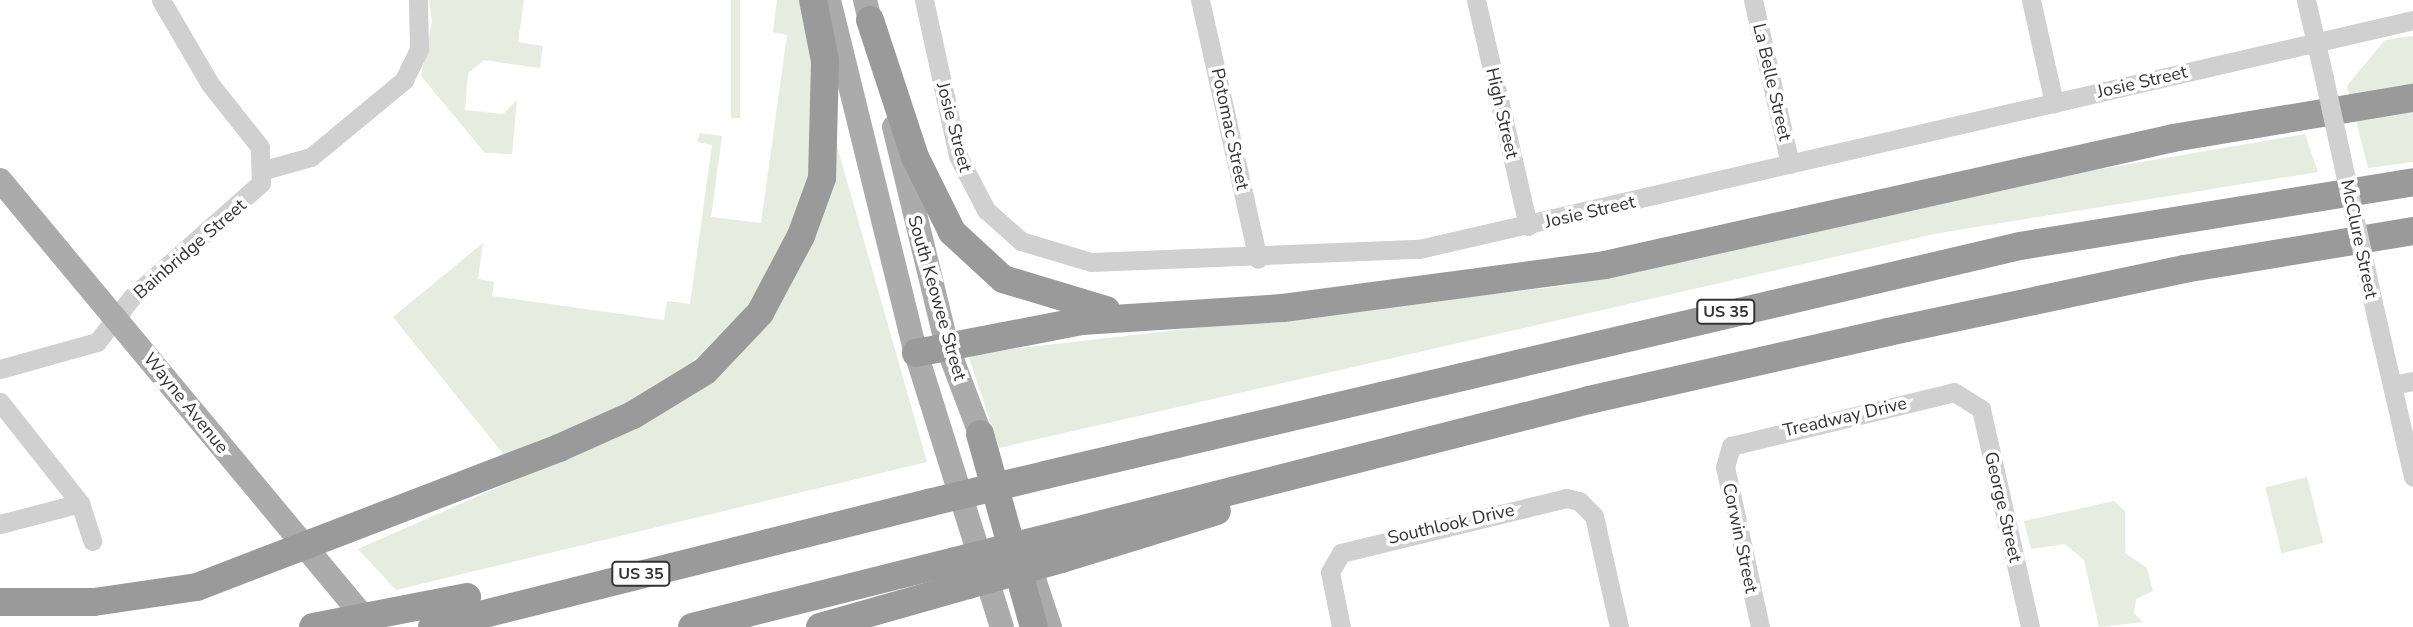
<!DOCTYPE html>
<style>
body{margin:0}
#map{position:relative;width:2413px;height:627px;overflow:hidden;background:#fff;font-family:"Nunito Sans",sans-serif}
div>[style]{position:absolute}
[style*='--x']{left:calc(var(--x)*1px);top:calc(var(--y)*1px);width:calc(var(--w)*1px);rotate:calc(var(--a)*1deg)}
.green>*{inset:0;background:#e6ecdf;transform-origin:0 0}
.minor>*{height:19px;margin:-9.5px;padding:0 9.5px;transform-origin:9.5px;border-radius:9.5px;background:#d0d0d0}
.major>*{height:24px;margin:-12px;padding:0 12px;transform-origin:12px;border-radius:12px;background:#ababab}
.highway>*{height:28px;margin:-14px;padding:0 14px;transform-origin:14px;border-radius:14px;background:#9a9a9a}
.minor-bridge>*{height:19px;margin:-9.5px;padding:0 9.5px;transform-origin:9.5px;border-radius:9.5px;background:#d0d0d0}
.highway-bridge>*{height:28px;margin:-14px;padding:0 14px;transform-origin:14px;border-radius:14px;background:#9a9a9a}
span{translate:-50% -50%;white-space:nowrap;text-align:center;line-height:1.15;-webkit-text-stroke:7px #fff;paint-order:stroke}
.shield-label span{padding:2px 5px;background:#fff;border:2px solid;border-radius:5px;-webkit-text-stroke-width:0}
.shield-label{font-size:16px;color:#333;font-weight:700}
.street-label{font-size:18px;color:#333}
</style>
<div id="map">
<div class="green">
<div style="clip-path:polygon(429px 0,524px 0,518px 42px,543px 46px,540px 68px,484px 60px,468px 73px,465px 110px,503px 114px,517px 100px,512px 154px,485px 153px,421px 76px,432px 21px)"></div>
<div style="left:731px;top:0;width:9px;height:118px"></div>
<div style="clip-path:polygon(777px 0,806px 0,816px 58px,808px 188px,785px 245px,745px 309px,685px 370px,614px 410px,505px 456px,393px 317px,483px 243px,478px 279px,494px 282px,492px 296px,664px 320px,667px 301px,690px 304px,712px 145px,697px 142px,700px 133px,722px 136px,711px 217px,761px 223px,787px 35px,773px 32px)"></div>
<div style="clip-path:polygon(2413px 36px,2413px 162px,2368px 168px,2347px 86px,2385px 40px)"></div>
<div style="clip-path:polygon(2305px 134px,2318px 172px,1939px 233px,999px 448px,968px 354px,1564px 286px,1978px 190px)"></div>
<div style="clip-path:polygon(835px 139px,927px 462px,396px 590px,358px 549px,619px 434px,734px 354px)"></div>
<div style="left:2307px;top:477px;width:68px;height:43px;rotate:76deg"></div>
<div style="clip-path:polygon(2114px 501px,2125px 511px,2125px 553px,2147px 568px,2153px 591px,2136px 599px,2134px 613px,2143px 622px,2099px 627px,2084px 560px,2065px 544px,2031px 549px,2024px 521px)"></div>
</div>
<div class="minor">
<div style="--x:924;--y:0;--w:160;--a:77.7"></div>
<div style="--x:958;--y:156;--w:61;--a:62.6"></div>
<div style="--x:986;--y:210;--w:47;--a:41.5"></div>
<div style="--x:1021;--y:241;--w:73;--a:16.7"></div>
<div style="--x:1091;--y:262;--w:328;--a:-2.3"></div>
<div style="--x:1419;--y:249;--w:1020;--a:-12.97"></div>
<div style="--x:1200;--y:0;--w:265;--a:77.4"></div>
<div style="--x:1476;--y:0;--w:232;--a:77"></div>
<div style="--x:1753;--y:0;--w:168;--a:77.3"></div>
<div style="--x:2031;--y:0;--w:106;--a:77.4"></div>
<div style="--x:2306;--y:0;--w:80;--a:77"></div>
<div style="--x:264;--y:170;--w:49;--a:-15.5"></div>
<div style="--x:311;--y:157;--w:121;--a:-39.6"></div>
<div style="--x:404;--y:80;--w:34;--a:-64"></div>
<div style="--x:419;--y:49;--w:49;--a:-91.2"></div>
<div style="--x:2375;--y:312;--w:169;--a:77"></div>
<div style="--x:0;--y:369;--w:101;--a:-15.6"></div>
<div style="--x:97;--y:342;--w:57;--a:-52.1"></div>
<div style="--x:132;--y:297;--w:172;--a:-41.5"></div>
<div style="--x:261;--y:183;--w:36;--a:-92"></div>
<div style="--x:260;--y:147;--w:80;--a:-128.4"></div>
<div style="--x:210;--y:84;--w:97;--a:-120.3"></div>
<div style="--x:2392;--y:385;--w:21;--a:-11"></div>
<div style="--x:0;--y:402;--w:129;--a:51.6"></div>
<div style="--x:80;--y:503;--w:40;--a:72"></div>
<div style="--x:0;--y:524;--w:83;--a:-14.7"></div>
<div style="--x:1341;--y:627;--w:56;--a:-101.3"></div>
<div style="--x:1330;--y:572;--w:22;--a:-60"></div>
<div style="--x:1341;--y:553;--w:232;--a:-13.7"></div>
<div style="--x:1566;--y:498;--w:13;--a:13"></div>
<div style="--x:1579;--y:501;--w:21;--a:45"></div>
<div style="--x:1594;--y:516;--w:114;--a:77.3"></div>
<div style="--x:1760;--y:627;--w:164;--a:-102.3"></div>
<div style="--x:1725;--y:467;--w:22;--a:-74"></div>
<div style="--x:1731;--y:446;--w:229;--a:-13.6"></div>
<div style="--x:1954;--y:392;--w:32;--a:32"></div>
<div style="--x:1981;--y:409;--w:223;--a:77.3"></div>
</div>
<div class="major">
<div style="--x:829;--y:0;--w:364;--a:76.2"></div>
<div style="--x:916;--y:353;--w:287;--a:72.6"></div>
<div style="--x:865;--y:0;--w:38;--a:76"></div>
<div style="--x:894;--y:127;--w:225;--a:76.4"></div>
<div style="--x:947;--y:346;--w:113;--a:69.3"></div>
<div style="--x:0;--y:180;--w:582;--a:50.23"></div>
<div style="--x:1027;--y:558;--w:73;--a:71.6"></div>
</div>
<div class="highway">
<div style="--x:870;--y:20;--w:144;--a:71.8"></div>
<div style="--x:915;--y:157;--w:84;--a:63.7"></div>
<div style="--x:952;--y:232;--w:69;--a:42.7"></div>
<div style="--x:1003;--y:279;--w:108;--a:16.8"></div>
<div style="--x:916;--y:353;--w:169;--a:-10.9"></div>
<div style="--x:1082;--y:321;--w:201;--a:-3.7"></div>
<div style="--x:1283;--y:308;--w:325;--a:-7.6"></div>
<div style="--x:1605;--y:265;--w:582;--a:-12.6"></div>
<div style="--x:2173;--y:138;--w:243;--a:-9.5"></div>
<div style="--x:980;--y:434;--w:200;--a:74.4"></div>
<div style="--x:1045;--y:475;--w:1002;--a:-13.22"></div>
<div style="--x:2020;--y:246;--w:398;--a:-9.2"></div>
<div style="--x:1063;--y:534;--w:543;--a:-14.29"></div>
<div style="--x:1589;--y:400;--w:307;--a:-12.8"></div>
<div style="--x:1888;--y:332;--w:303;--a:-12"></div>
<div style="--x:2184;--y:269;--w:232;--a:-9.4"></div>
<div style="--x:1062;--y:559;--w:162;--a:-17.2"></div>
<div style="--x:0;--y:602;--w:94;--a:0"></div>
<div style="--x:94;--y:602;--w:104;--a:-8.3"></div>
<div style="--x:197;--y:587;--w:388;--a:-21"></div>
<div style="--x:559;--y:448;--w:81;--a:-24"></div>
<div style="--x:633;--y:415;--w:84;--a:-31.4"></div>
<div style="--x:705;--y:371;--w:80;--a:-46.5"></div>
<div style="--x:760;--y:313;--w:87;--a:-62"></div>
<div style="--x:801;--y:236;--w:62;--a:-70.1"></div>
<div style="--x:822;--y:178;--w:117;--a:-88.5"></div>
<div style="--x:825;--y:61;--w:62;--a:-101.1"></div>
<div style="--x:432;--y:627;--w:515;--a:-14.04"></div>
<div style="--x:692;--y:627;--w:271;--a:-14.1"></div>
<div style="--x:820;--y:627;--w:154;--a:-15.8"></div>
</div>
<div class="minor-bridge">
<div style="--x:2324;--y:78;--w:239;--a:77.7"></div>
</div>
<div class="highway-bridge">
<div style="--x:932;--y:502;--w:116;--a:-13.4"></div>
<div style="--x:955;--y:561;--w:111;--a:-14"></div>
<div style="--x:968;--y:585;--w:98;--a:-15.5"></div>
<div style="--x:313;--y:627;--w:157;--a:-11"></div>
</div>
<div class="shield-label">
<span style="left:1726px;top:312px">US 35</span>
<span style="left:641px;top:574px">US 35</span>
</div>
<div class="street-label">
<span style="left:1772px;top:82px;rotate:77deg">La Belle Street</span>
<span style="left:2142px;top:82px;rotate:-13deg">Josie Street</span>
<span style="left:1502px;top:113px;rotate:77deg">High Street</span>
<span style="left:954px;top:127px;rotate:75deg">Josie Street</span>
<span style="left:1230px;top:129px;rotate:78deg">Potomac Street</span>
<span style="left:1590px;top:212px;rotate:-13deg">Josie Street</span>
<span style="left:2359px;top:239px;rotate:78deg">McClure Street</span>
<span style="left:190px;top:249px;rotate:-41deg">Bainbridge Street</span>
<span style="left:937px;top:298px;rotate:74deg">South Keowee Street</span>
<span style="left:186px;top:403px;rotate:51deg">Wayne Avenue</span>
<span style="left:1845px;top:417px;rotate:-13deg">Treadway Drive</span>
<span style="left:2003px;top:507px;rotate:77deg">George Street</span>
<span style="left:1451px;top:524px;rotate:-13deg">Southlook Drive</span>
<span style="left:1740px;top:538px;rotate:78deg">Corwin Street</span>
</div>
</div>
